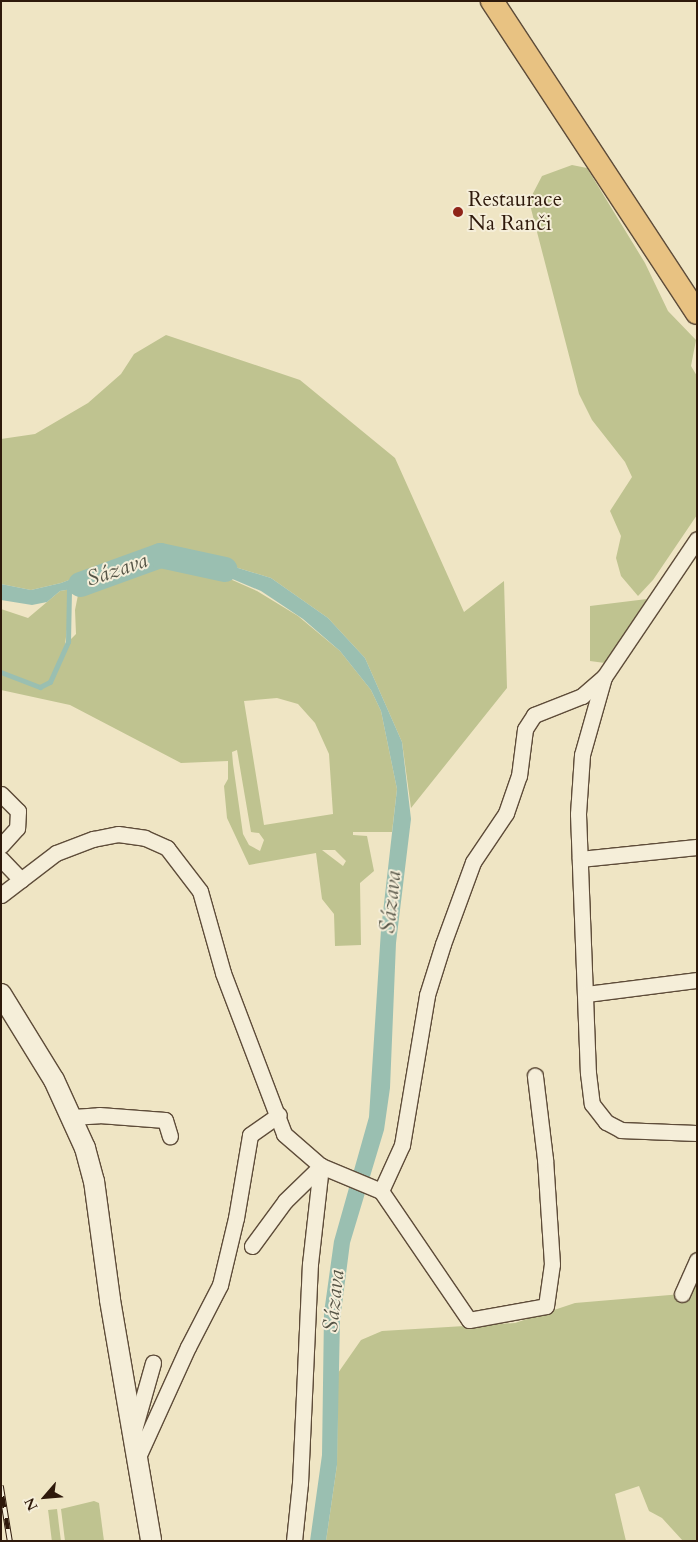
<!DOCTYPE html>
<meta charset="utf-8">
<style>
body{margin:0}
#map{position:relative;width:698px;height:1542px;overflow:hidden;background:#efe5c4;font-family:Cardo,serif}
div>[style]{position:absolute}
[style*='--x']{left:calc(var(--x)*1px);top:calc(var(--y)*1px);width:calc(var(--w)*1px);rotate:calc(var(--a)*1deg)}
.green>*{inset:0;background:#bfc390;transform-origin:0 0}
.water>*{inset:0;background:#9abfb1}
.stream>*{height:4.5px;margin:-2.25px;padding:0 2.25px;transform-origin:2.25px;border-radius:2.25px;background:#9abfb1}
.river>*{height:25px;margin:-12.5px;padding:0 12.5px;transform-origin:12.5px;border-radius:12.5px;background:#9abfb1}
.roads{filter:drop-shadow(1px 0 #5e4c39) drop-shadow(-1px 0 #5e4c39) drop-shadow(0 1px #5e4c39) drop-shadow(0 -1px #5e4c39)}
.street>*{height:15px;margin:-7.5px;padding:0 7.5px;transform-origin:7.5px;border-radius:7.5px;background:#f5eed9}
.secondary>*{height:20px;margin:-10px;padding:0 10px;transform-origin:10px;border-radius:10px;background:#f5eed9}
.primary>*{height:22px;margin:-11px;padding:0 11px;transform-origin:11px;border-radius:11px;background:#e8c282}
.rail>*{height:5.5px;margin-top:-2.75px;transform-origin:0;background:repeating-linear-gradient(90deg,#f5eed9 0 11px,#2e190b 0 22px);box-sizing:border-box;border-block:1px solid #2e190b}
.dots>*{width:14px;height:14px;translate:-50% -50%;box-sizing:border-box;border:2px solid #f5eed9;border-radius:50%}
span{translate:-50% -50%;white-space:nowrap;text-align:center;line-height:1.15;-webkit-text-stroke:4px #f5eed9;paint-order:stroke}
.poi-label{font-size:21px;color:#2e190b}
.left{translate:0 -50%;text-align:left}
.water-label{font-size:22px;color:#545345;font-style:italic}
.frame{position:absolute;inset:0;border:2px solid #2e190b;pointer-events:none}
.north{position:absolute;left:20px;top:1472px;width:50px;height:50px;-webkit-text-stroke:4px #f5eed9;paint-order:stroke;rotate:243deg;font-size:14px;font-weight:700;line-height:20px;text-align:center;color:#2e190b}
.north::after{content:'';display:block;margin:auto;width:18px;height:22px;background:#2e190b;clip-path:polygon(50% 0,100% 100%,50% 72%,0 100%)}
</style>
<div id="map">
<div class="green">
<div style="clip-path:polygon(572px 165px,587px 168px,645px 263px,668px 311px,696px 340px,691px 366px,697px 376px,697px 515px,653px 580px,638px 596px,621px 576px,616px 558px,621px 536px,610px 511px,632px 477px,625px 462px,592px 420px,579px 394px,529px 201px,542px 176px)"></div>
<div style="clip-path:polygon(166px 335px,300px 380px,395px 458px,464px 612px,504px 581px,507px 688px,411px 808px,402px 742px,365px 658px,328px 618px,271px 578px,170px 547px,156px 547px,61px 583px,31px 590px,1px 584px,1px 439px,35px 434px,88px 403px,121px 374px,134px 354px)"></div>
<div style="clip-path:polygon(evenodd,154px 556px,178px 556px,257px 591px,298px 616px,340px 651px,371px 690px,381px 711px,397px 789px,392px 832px,353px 832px,353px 835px,367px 836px,374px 871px,360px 883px,361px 945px,335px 946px,334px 914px,322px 899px,316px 853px,249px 865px,227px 818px,224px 786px,228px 779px,228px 761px,181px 763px,70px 705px,1px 690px,1px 609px,28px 618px,60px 591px,72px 589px,65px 645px,76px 634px,75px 610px,78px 595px,119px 568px,154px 556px,277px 698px,298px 704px,315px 723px,329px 754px,333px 814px,264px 825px,244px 701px,277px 698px,154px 556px,237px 750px,251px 832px,259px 833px,264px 840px,260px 851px,249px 845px,243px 834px,233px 764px,232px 752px,237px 750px,154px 556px,322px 850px,335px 850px,346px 861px,343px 866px,322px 850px)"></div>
<div style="clip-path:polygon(647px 599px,605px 663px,590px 661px,590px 606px)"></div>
<div style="clip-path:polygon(697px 1272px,697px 1541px,683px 1541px,662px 1518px,649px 1511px,639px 1486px,615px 1494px,626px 1541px,326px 1541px,337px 1465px,338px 1373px,361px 1340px,382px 1331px,515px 1323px,575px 1303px,682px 1294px)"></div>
<div style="clip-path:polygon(94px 1501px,99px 1503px,104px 1541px,65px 1541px,61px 1509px)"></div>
<div style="left:57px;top:1509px;width:32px;height:9px;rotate:83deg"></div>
</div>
<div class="water">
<div style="clip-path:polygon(155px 547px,170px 547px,271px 578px,328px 618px,365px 658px,402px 742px,411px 819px,396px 943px,390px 1088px,384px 1130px,350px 1243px,340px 1320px,337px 1465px,326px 1541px,310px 1541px,322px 1455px,324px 1313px,334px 1241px,369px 1117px,381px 930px,397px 789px,381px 711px,371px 690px,340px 651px,303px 619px,261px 591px,178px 556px,154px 556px,119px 568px,88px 588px,72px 594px,72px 589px,60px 591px,47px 602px,32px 605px,1px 600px,1px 584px,31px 590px,61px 583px)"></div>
</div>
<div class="stream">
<div style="--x:1;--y:672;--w:42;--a:21"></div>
<div style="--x:40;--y:687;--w:11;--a:-27"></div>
<div style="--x:50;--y:682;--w:44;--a:-65.8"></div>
<div style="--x:68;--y:642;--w:54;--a:-88.9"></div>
</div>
<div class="river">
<div style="--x:80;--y:584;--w:85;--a:-19.9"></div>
<div style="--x:160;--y:555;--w:66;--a:12.3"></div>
</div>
<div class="roads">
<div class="street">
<div style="--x:604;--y:677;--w:81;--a:105.8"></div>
<div style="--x:582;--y:755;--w:59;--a:93.9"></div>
<div style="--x:578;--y:814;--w:259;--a:87.8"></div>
<div style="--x:588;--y:1073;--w:31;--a:83"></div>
<div style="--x:592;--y:1104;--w:23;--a:52"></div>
<div style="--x:606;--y:1122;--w:17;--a:28"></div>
<div style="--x:621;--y:1130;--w:76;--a:2.3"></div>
<div style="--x:1;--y:794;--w:24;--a:45"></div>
<div style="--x:18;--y:811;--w:17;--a:93"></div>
<div style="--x:17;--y:828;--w:24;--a:132"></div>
<div style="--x:1;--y:859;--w:29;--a:46"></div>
<div style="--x:580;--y:859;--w:118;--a:-5.9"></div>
<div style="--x:1;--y:895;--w:69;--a:-37.4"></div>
<div style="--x:56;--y:853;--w:40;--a:-21"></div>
<div style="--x:93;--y:839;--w:25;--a:-11"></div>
<div style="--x:118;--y:834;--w:27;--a:8"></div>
<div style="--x:145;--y:838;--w:24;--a:24"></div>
<div style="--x:167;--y:848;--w:54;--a:52.5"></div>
<div style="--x:200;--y:891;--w:85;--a:74.3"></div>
<div style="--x:223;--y:973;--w:172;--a:69.2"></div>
<div style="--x:284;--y:1134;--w:49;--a:40.9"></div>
<div style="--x:321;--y:1166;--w:65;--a:22.6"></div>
<div style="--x:381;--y:1191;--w:51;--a:-65.5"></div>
<div style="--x:402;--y:1145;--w:152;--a:-80.5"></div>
<div style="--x:427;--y:995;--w:53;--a:-72.6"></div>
<div style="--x:443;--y:944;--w:87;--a:-69.9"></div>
<div style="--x:473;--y:862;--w:59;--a:-56"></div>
<div style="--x:506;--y:813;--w:39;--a:-71"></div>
<div style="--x:519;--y:776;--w:47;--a:-82.7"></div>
<div style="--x:525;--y:729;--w:17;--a:-57"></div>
<div style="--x:534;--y:715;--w:52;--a:-21.6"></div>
<div style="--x:582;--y:696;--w:29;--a:-41"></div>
<div style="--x:604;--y:677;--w:166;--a:-56"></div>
<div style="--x:586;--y:994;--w:112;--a:-7.2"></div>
<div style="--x:73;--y:1117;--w:26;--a:-4"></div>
<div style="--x:99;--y:1115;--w:66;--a:4.3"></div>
<div style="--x:165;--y:1120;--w:17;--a:73"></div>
<div style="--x:381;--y:1191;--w:156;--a:55.7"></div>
<div style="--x:469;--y:1320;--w:78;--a:-10.3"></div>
<div style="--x:546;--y:1306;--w:42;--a:-81.9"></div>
<div style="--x:552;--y:1264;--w:105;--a:-93.8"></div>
<div style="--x:545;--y:1159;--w:84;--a:-96.9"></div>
<div style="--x:252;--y:1246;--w:56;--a:-53.7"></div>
<div style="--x:285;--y:1201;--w:50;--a:-44.2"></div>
<div style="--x:682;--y:1294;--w:37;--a:-66"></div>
<div style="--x:134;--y:1430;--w:70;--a:-74.2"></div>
<div style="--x:138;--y:1457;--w:121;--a:-65.6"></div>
<div style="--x:188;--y:1347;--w:70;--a:-62.7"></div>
<div style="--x:220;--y:1285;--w:69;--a:-76.6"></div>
<div style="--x:236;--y:1218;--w:84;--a:-80.4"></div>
<div style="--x:250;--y:1135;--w:35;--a:-35"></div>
<div style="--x:294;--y:1541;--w:58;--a:-84.1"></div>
<div style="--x:300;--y:1483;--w:219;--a:-87.4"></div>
<div style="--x:310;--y:1264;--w:99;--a:-83.6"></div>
</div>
<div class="secondary">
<div style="--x:1;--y:994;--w:101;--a:58.4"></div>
<div style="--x:54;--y:1080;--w:75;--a:65.5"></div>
<div style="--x:85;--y:1148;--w:34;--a:75"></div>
<div style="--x:94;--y:1181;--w:120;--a:82.3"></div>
<div style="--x:110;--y:1300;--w:244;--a:80.3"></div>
</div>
<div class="primary">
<div style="--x:492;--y:1;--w:373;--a:56.7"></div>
</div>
</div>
<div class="rail">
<div style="--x:1;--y:1486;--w:56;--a:80.7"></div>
</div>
<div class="dots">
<div style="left:458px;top:212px;background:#8f2418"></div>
</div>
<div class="poi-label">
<span class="left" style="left:468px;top:212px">Restaurace<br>Na Ranči</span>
</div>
<div class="water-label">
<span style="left:117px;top:570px;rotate:-19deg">Sázava</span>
<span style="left:391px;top:902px;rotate:-84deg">Sázava</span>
<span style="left:334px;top:1301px;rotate:-84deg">Sázava</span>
</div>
<div class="frame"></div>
<div class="north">N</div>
</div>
